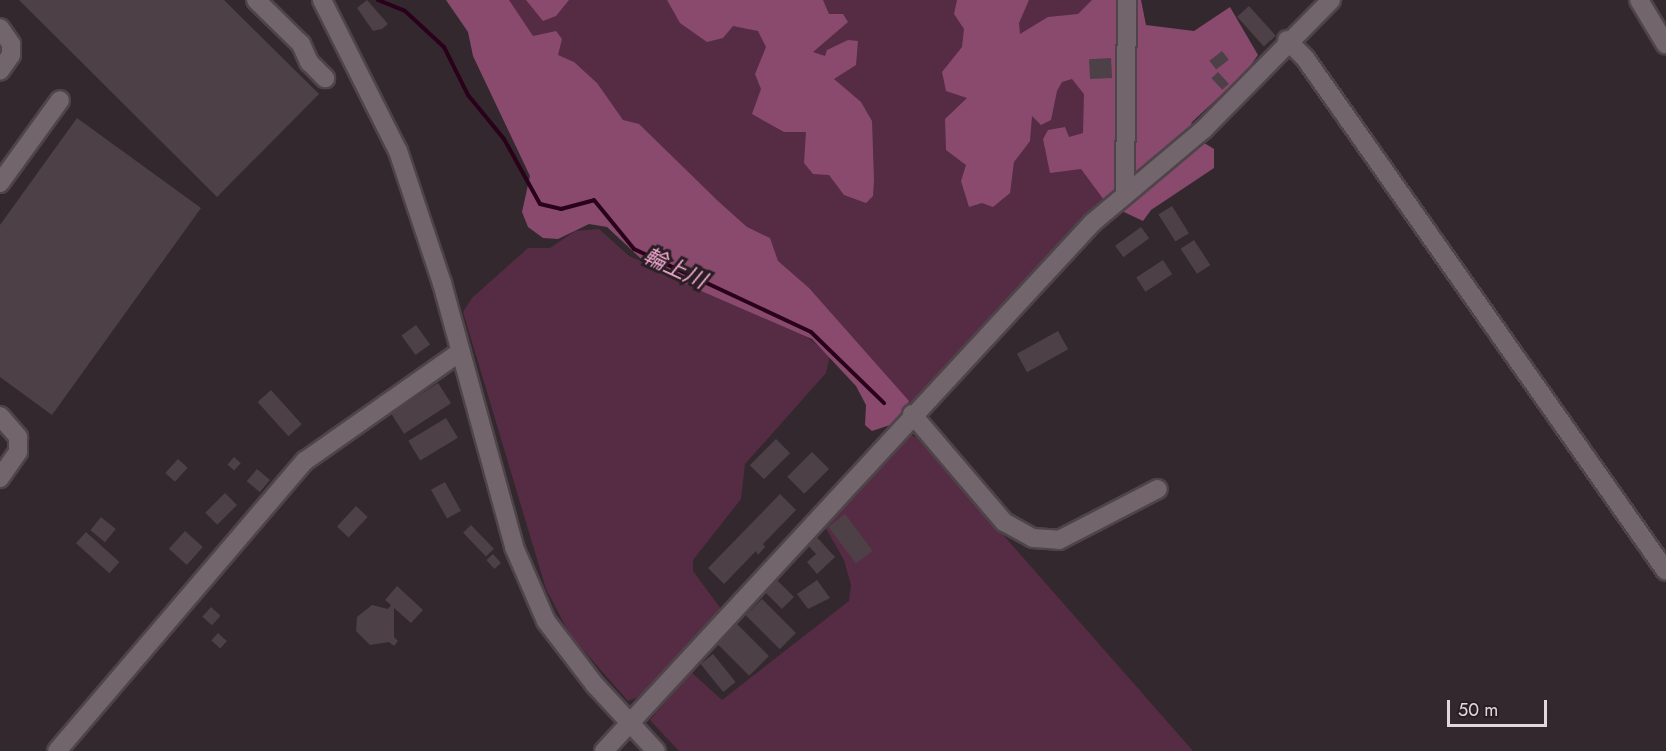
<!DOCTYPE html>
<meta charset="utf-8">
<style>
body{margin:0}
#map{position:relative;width:1666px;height:751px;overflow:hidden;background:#33282e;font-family:Jost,"Noto Sans JP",sans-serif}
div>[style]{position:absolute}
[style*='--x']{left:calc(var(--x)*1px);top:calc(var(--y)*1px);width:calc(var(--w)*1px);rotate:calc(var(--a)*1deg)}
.green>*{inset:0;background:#552c43}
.forest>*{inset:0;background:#894a6e}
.stream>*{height:4px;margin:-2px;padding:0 2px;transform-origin:2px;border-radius:2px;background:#2a011b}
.building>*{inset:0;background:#4d4047;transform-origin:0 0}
.roads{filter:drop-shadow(2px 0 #4e4449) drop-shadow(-2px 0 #4e4449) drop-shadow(0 2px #4e4449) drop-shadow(0 -2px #4e4449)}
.minor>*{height:18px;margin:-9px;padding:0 9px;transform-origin:9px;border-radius:9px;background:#72656c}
span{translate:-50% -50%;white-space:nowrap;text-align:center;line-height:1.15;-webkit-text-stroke:6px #291e24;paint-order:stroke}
.water-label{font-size:22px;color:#f5aad3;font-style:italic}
.scale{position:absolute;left:1447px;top:700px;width:100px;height:27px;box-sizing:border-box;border:3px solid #e0d8dc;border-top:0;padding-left:8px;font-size:18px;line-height:21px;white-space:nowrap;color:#e0d8dc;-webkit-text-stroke:4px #291e24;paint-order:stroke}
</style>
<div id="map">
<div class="green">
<div style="clip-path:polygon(461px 0,1120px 0,1119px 185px,905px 413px,791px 295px)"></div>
<div style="clip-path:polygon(599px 229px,629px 256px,798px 330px,830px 355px,826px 373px,745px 464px,741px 499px,693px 560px,693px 571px,721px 609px,643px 695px,628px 701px,570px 635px,546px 589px,463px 312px,472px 298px,528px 248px,550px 248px,575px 231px)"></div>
<div style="clip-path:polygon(909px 434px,919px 439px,1193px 751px,679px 751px,650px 720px,691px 672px,722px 700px,849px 601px,851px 585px,844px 560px,821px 520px)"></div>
</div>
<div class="forest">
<div style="clip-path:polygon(446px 0,509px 0,533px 36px,556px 31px,562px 39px,558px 55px,574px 62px,597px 83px,623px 120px,639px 124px,719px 202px,747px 227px,770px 238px,778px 261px,809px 288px,909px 401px,896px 423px,872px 431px,865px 425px,866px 405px,856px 386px,812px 339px,653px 270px,607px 227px,589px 224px,558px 239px,543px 238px,528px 227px,522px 212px,530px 176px,473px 56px,468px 32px)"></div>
<div style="clip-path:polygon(526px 0,569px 0,556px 16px,543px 21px)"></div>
<div style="clip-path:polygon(667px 0,823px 0,829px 14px,843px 14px,848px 22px,813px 52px,825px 56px,827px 50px,848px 40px,858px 41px,856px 65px,834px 79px,861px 102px,872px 121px,874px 180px,873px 196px,866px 203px,844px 195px,829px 175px,813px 174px,804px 163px,806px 132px,784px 132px,752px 114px,761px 89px,755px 74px,766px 47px,758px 31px,733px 26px,723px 38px,707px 42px,680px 23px)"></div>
<div style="clip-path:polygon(957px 0,1029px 0,1019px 23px,1020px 34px,1048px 17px,1078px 14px,1092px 0,1141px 0,1146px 25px,1194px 31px,1230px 7px,1258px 55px,1246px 72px,1192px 122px,1188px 133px,1214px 149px,1214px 168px,1151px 210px,1143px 221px,1107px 204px,1081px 169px,1050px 173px,1043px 139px,1048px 130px,1065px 127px,1069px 137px,1083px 133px,1084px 94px,1072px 79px,1062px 82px,1057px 91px,1051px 120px,1041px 125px,1032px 116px,1030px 141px,1014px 162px,1010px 193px,993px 207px,982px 203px,969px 207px,961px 181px,966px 165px,946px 150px,945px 119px,967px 98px,946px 91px,942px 72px,962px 47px,964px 29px,954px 14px)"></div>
</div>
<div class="stream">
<div style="--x:378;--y:0;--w:29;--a:22"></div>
<div style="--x:405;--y:11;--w:53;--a:42.7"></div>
<div style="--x:444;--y:47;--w:54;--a:63.4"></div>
<div style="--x:468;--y:95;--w:57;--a:50.7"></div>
<div style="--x:504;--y:139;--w:74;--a:61"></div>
<div style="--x:540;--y:204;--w:22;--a:13"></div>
<div style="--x:561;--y:209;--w:34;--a:-15"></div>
<div style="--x:594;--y:200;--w:63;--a:50.8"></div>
<div style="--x:634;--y:249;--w:195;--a:25.1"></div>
<div style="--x:811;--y:332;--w:102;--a:44.2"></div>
</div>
<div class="building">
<div style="clip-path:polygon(19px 0,224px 0,319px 94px,217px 197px)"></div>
<div style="clip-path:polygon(367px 0,388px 24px,382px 29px,373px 31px,357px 8px)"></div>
<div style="left:1249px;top:6px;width:40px;height:16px;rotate:48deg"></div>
<div style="left:1222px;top:51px;width:11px;height:16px;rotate:52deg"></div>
<div style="left:1111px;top:58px;width:20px;height:22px;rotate:87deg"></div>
<div style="left:1218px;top:72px;width:16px;height:9px;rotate:47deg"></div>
<div style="clip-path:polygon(77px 118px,201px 208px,52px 415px,0 377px,0 225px)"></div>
<div style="left:1172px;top:206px;width:32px;height:16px;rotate:58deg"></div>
<div style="left:1141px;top:227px;width:14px;height:32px;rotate:54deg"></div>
<div style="left:1194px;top:240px;width:30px;height:16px;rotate:57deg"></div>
<div style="left:1163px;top:260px;width:17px;height:32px;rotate:57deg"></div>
<div style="left:416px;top:325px;width:24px;height:18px;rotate:54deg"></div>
<div style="left:1058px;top:331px;width:21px;height:47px;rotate:61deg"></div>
<div style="left:438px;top:383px;width:24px;height:56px;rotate:57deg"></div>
<div style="left:271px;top:390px;width:46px;height:18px;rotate:48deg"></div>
<div style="left:446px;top:418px;width:23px;height:44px;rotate:59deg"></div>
<div style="left:776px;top:439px;width:20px;height:37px;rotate:45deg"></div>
<div style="left:812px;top:452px;width:24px;height:35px;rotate:45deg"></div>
<div style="left:234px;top:457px;width:9px;height:10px;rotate:41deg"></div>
<div style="left:178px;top:459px;width:13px;height:19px;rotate:42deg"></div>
<div style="left:257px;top:469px;width:17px;height:16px;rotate:40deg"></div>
<div style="left:445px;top:482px;width:33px;height:16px;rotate:61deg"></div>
<div style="left:225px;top:493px;width:17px;height:28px;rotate:45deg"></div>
<div style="clip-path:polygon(780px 494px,796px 510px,763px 544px,765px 547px,758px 555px,756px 551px,724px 584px,708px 568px)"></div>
<div style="left:356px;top:506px;width:16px;height:28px;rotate:43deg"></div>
<div style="left:845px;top:514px;width:46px;height:21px;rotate:53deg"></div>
<div style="left:101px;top:517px;width:19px;height:17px;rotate:39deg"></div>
<div style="left:471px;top:525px;width:33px;height:11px;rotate:46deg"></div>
<div style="left:185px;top:531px;width:24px;height:24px;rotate:42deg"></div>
<div style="left:86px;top:532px;width:45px;height:15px;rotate:42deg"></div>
<div style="clip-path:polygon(813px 533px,835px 557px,817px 574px,807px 562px,816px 554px,804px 541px)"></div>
<div style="left:493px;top:554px;width:12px;height:9px;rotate:48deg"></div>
<div style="left:772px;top:575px;width:31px;height:17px;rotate:45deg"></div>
<div style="clip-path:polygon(817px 580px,830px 598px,808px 609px,797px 594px)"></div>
<div style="clip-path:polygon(397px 586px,423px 610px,411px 623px,394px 608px,394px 637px,398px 641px,394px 646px,389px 642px,370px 645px,356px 631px,357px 617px,372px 605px,388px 609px,391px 605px,385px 600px)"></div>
<div style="left:762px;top:599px;width:48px;height:23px;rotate:45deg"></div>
<div style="left:211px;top:607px;width:13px;height:13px;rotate:42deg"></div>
<div style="left:735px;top:622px;width:48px;height:28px;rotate:45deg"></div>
<div style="left:218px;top:633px;width:12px;height:10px;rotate:42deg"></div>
<div style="left:713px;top:654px;width:36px;height:16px;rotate:51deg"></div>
</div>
<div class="roads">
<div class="minor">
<div style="--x:256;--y:0;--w:63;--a:44.4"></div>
<div style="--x:301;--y:44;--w:20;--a:66"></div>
<div style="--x:309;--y:62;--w:23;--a:45"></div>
<div style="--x:322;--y:0;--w:169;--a:63.3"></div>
<div style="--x:398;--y:151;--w:139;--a:71.6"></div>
<div style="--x:442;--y:283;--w:274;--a:74.7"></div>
<div style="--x:514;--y:547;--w:81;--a:66.6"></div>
<div style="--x:546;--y:621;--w:81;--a:52.6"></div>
<div style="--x:595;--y:685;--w:90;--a:47.3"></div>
<div style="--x:1639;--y:0;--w:52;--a:59"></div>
<div style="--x:0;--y:28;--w:19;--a:55"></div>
<div style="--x:11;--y:44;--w:11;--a:90"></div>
<div style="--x:11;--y:55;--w:19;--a:125"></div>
<div style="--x:1287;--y:40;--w:25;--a:45"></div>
<div style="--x:1305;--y:58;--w:627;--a:54.87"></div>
<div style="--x:0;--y:183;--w:102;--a:-54.1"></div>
<div style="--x:1125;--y:191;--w:191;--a:-89.4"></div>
<div style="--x:912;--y:414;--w:142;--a:49.6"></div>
<div style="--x:1004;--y:522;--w:33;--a:29"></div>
<div style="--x:1033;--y:538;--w:26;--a:4"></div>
<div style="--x:1059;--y:540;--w:111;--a:-27.3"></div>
<div style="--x:0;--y:416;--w:28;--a:49"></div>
<div style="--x:18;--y:437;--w:15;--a:90"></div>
<div style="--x:18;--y:452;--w:32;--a:125"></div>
<div style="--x:57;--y:751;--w:382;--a:-49.5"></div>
<div style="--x:305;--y:461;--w:189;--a:-35.1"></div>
<div style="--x:604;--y:751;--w:719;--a:-47.25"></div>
<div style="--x:1092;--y:223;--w:146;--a:-40"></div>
<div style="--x:1204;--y:129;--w:181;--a:-45.4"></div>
</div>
</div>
<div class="water-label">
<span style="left:675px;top:268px;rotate:25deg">輪上川</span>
</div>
<div class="scale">50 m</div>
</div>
